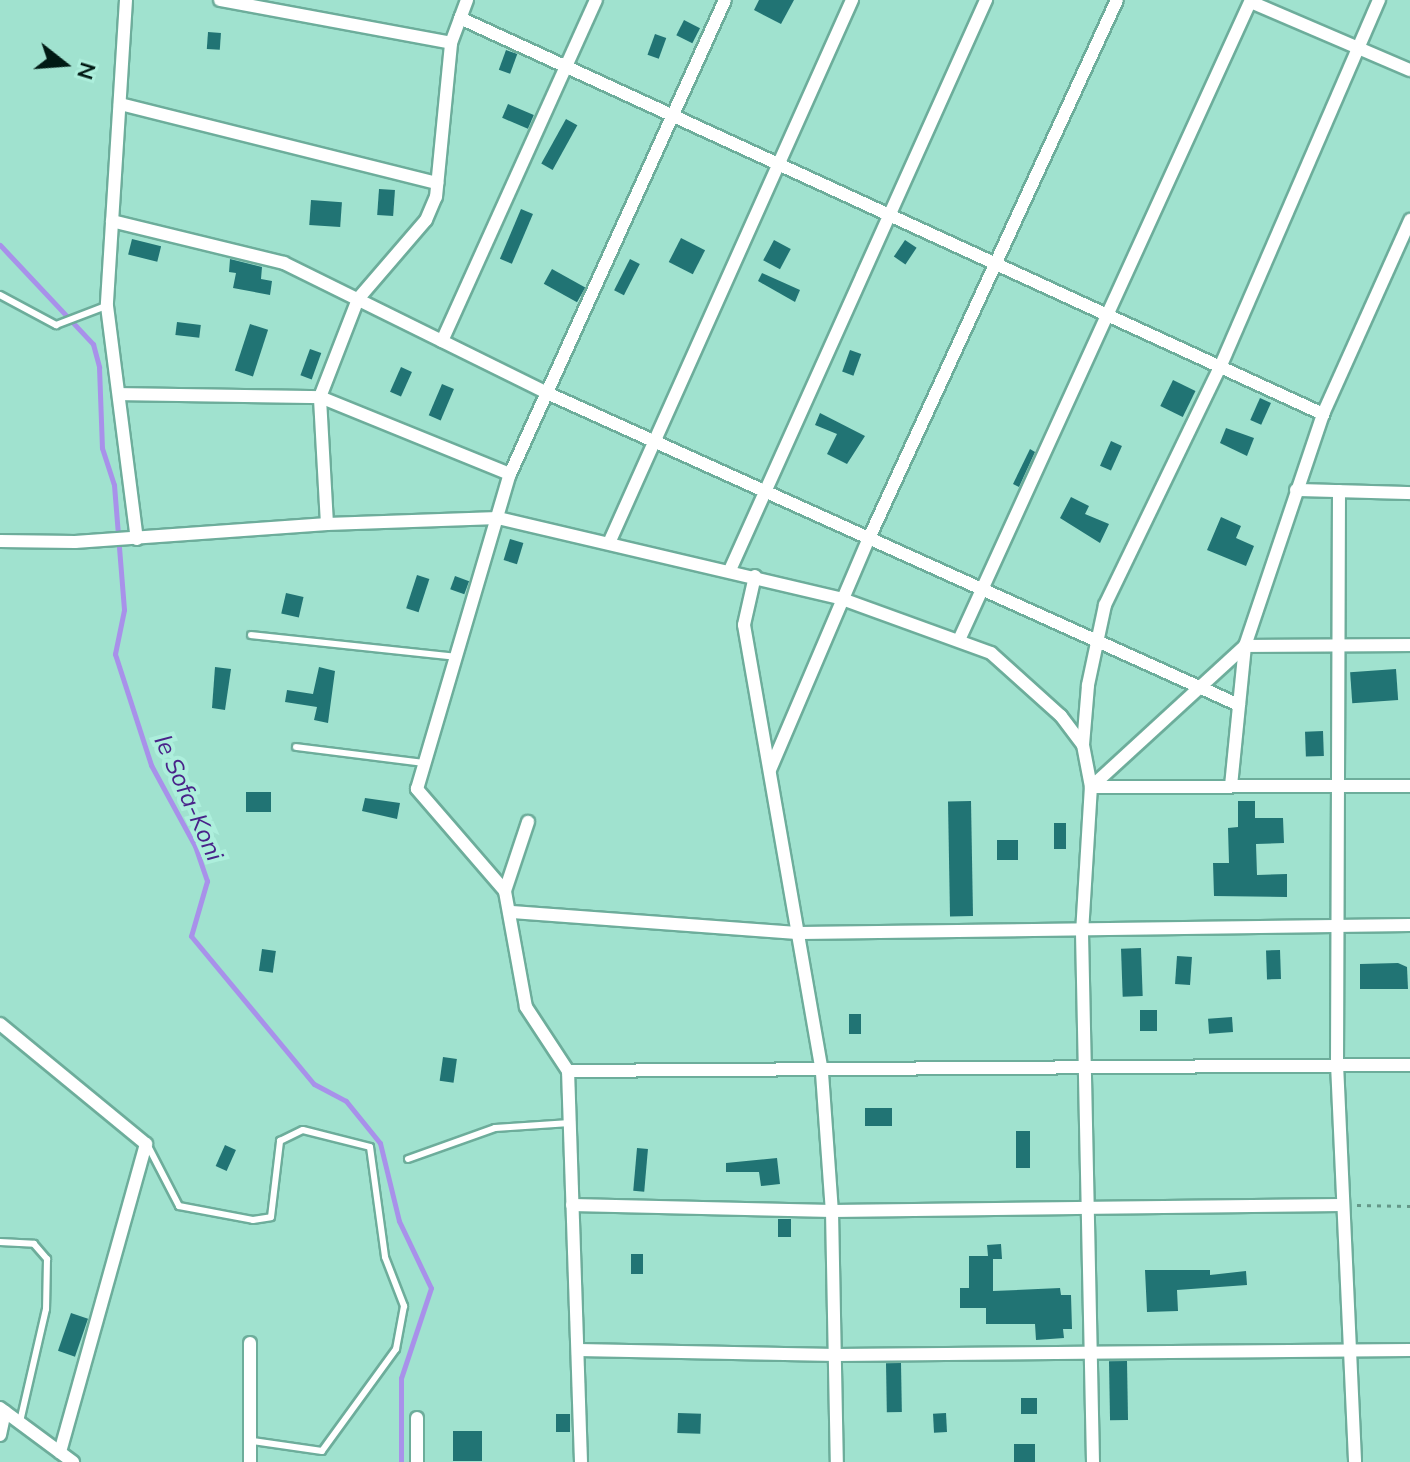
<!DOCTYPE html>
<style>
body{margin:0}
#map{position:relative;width:1410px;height:1462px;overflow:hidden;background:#a0e2cf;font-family:Mulish,sans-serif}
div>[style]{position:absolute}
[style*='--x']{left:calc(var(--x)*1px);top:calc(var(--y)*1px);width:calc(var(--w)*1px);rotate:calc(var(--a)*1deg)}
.stream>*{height:5px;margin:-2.5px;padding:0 2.5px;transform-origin:2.5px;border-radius:2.5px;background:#a891ea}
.building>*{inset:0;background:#217474;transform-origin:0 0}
.path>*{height:3px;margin-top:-1.5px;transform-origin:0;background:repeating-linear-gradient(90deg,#649788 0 4px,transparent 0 10px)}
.roads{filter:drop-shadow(2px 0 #6dad9b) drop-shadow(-2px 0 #6dad9b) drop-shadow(0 2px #6dad9b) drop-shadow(0 -2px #6dad9b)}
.lane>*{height:6px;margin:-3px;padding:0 3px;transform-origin:3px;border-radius:3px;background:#fff}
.street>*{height:12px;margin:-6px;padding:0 6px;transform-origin:6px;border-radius:6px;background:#fff}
span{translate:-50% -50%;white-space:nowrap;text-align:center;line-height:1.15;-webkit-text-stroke:8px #adefdc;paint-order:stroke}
.water-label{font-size:24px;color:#492389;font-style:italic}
.north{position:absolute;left:24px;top:24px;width:80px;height:80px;-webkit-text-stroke:6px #adefdc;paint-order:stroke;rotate:107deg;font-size:22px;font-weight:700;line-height:32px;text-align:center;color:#011a14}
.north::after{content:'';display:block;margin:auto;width:28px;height:36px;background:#011a14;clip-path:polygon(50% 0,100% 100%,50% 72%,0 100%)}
</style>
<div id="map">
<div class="stream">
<div style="--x:0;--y:245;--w:136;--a:46.8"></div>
<div style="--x:93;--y:344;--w:24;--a:75"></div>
<div style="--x:99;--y:367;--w:81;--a:87.9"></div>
<div style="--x:102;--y:448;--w:39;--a:72"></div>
<div style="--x:114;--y:485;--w:125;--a:85.4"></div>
<div style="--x:124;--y:610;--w:45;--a:101.6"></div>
<div style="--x:115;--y:654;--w:117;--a:72"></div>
<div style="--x:151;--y:765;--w:92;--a:61.5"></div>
<div style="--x:195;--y:846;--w:37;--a:71"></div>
<div style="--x:207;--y:881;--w:57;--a:106.2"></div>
<div style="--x:191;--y:936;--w:192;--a:50.3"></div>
<div style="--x:314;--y:1084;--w:36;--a:28"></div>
<div style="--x:346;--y:1101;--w:54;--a:51"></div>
<div style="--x:380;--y:1143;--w:80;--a:76.3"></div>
<div style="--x:399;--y:1221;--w:74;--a:64.5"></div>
<div style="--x:431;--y:1288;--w:95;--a:108.4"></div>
<div style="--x:401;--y:1378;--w:84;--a:90"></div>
</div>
<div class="building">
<div style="clip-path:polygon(759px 0,794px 0,781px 24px,754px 10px)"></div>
<div style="left:684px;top:20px;width:18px;height:17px;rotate:27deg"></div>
<div style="left:208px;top:32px;width:13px;height:17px;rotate:4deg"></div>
<div style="left:655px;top:34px;width:12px;height:22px;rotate:20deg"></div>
<div style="left:506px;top:50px;width:12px;height:21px;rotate:20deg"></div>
<div style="left:508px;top:104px;width:28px;height:15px;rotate:23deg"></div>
<div style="left:566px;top:119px;width:13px;height:51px;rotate:29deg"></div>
<div style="left:379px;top:189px;width:16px;height:26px;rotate:4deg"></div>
<div style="left:311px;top:200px;width:31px;height:25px;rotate:4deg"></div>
<div style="left:521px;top:209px;width:13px;height:54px;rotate:23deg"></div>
<div style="left:681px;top:238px;width:27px;height:27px;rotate:27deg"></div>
<div style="left:132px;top:239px;width:30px;height:16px;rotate:14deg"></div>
<div style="left:774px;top:240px;width:19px;height:23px;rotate:28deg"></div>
<div style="left:905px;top:240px;width:14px;height:20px;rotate:34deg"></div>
<div style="clip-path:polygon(230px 259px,262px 267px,261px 279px,272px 281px,270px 295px,233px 288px,236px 273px,229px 272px)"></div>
<div style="left:630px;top:259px;width:11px;height:35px;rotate:27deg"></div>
<div style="left:552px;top:269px;width:38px;height:17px;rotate:29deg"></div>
<div style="clip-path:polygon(762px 273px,800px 290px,795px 302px,758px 281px)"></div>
<div style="left:177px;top:322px;width:24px;height:13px;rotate:7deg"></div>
<div style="left:250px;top:324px;width:19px;height:49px;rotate:18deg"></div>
<div style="left:310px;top:349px;width:12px;height:28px;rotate:20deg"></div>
<div style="left:850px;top:350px;width:12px;height:23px;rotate:20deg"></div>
<div style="left:401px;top:367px;width:12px;height:27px;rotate:24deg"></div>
<div style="left:1173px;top:380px;width:25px;height:29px;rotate:26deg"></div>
<div style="left:442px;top:384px;width:13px;height:34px;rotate:23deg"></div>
<div style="left:1260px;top:398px;width:12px;height:24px;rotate:24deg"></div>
<div style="clip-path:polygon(820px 413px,865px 436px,847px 464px,827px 454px,837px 434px,815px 425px)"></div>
<div style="clip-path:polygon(1226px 428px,1254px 438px,1247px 456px,1220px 443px)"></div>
<div style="left:1111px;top:441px;width:12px;height:27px;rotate:24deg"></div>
<div style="clip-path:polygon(1030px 449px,1035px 452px,1019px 487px,1013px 484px)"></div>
<div style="clip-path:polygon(1071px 497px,1089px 506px,1085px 514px,1109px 524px,1100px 543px,1060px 518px)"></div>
<div style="clip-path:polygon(1221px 517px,1241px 526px,1236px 538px,1254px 546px,1246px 566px,1207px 550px)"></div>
<div style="left:510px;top:539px;width:14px;height:22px;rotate:17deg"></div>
<div style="left:417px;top:575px;width:13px;height:35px;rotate:18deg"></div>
<div style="left:455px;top:576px;width:15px;height:14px;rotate:20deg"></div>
<div style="left:286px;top:593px;width:18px;height:21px;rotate:13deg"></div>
<div style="clip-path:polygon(215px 667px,231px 669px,225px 710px,212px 708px)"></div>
<div style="clip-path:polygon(319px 667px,335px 671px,328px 723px,314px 720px,317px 707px,285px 702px,287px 690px,313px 694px)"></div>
<div style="left:1396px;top:669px;width:31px;height:46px;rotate:86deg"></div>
<div style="left:1323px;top:731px;width:25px;height:18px;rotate:88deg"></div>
<div style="left:246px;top:792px;width:25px;height:20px"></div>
<div style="clip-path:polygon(365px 798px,400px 803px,397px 819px,362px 811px)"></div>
<div style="left:971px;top:801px;width:115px;height:23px;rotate:89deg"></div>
<div style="clip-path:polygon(1238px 801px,1255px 801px,1255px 818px,1283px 818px,1284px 843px,1256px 844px,1257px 875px,1287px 874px,1287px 897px,1214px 896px,1213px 863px,1229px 863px,1228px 828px,1238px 827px)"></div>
<div style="left:1066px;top:823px;width:26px;height:12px;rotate:90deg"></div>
<div style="left:997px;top:840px;width:21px;height:20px"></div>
<div style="left:1141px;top:948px;width:48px;height:20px;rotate:88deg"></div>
<div style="left:262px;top:949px;width:14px;height:22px;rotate:8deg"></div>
<div style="left:1280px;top:950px;width:29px;height:14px;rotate:88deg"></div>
<div style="left:1177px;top:956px;width:15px;height:28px;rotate:4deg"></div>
<div style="clip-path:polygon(1398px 963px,1407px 967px,1408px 989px,1360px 989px,1360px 964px)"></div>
<div style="left:1140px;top:1010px;width:17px;height:21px"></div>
<div style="left:861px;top:1014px;width:20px;height:12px;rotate:90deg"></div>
<div style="left:1232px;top:1017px;width:15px;height:24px;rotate:86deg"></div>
<div style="left:443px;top:1057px;width:14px;height:24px;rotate:8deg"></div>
<div style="left:865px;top:1108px;width:27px;height:18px"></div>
<div style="left:1016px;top:1131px;width:14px;height:37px"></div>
<div style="left:225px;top:1145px;width:12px;height:23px;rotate:24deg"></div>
<div style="left:637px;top:1148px;width:11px;height:43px;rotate:5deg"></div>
<div style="clip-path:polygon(777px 1158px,780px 1184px,761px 1186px,759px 1172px,726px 1172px,726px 1163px)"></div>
<div style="left:778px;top:1219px;width:13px;height:18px"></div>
<div style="clip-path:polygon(1001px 1244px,1002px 1259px,993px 1259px,993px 1291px,1060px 1288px,1061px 1295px,1071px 1295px,1072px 1329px,1063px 1329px,1064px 1338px,1036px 1340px,1035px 1324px,986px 1324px,986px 1308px,960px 1308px,960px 1288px,969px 1288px,969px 1256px,988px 1256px,987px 1245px)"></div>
<div style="left:631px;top:1254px;width:12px;height:20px"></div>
<div style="clip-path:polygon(1145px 1270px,1210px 1270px,1210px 1275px,1246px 1271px,1247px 1285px,1177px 1290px,1178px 1311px,1147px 1312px)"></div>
<div style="left:71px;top:1313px;width:18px;height:40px;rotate:19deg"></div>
<div style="left:1127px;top:1361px;width:59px;height:18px;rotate:89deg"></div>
<div style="left:901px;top:1363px;width:49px;height:15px;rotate:89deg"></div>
<div style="left:1021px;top:1398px;width:16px;height:16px"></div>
<div style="left:678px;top:1413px;width:23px;height:20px;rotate:2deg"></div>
<div style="left:946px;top:1413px;width:19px;height:13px;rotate:87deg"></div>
<div style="left:556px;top:1414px;width:14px;height:18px"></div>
<div style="left:453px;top:1431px;width:29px;height:30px"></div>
<div style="left:1014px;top:1444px;width:21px;height:18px"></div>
</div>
<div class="path">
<div style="--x:1357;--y:1205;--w:53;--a:1.1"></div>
</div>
<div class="roads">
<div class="lane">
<div style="--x:0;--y:295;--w:64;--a:28.2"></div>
<div style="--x:56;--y:325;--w:53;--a:-20.8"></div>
<div style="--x:251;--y:635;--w:207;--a:6.1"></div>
<div style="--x:296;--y:747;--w:130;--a:7.1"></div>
<div style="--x:147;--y:1144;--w:70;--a:62.7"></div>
<div style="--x:179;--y:1206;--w:75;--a:10.7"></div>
<div style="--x:253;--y:1220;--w:18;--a:-9"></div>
<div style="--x:271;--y:1217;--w:77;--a:-83.2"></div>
<div style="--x:280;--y:1141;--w:25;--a:-26"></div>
<div style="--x:303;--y:1130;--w:69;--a:14.2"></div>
<div style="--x:370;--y:1147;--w:111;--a:82.2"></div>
<div style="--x:385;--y:1257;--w:53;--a:68.8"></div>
<div style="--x:404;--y:1306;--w:44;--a:100.5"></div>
<div style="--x:396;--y:1349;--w:126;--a:126"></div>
<div style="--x:322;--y:1451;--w:70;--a:-171.8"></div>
<div style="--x:408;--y:1159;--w:92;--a:-19.6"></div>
<div style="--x:495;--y:1128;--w:75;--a:-3.8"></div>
<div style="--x:0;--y:1242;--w:34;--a:3"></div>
<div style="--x:34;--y:1244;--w:20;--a:49"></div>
<div style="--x:47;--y:1259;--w:50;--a:91.1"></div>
<div style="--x:46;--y:1309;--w:116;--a:103"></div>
</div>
<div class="street">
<div style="--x:126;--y:0;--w:307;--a:93.6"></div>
<div style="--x:107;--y:306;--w:235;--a:82.7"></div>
<div style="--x:220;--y:0;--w:235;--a:10.5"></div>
<div style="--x:1251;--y:2;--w:173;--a:23.2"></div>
<div style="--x:460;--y:18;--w:950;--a:24.65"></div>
<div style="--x:120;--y:104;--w:327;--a:14"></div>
<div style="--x:112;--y:221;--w:177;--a:13.7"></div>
<div style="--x:284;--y:263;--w:293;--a:26.3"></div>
<div style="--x:547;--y:393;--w:759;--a:24.27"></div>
<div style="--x:442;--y:341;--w:374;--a:-65.7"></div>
<div style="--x:120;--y:394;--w:200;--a:0.9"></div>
<div style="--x:320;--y:397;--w:205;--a:22.1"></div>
<div style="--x:1296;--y:490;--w:114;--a:1.5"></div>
<div style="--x:1339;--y:491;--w:573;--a:90.2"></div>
<div style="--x:1337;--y:1064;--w:398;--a:87.4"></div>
<div style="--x:327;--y:524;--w:127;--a:-93.2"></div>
<div style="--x:320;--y:397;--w:105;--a:-68.8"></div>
<div style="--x:358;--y:299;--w:104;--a:-49.3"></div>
<div style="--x:426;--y:220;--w:25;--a:-67"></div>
<div style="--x:436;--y:197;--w:155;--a:-84.4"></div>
<div style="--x:451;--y:43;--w:46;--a:-69.6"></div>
<div style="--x:0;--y:541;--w:75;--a:0.8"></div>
<div style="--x:75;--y:542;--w:253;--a:-4.1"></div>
<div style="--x:327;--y:524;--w:171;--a:-2"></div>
<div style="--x:498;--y:518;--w:353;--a:13.2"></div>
<div style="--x:842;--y:599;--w:158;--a:19.9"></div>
<div style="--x:991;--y:653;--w:94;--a:42"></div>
<div style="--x:1061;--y:716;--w:36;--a:53"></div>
<div style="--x:1083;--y:745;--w:43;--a:79.2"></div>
<div style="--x:1091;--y:787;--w:319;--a:-0.2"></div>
<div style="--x:609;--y:543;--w:595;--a:-65.89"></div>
<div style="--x:730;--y:570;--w:625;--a:-65.81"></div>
<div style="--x:755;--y:576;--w:50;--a:102.7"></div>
<div style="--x:744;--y:625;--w:455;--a:80.1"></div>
<div style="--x:822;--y:1073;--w:138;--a:85.9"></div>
<div style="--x:832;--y:1211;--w:251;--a:88.9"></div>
<div style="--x:959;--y:640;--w:703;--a:-65.48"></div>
<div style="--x:1083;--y:745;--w:60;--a:-85.2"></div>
<div style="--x:1088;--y:685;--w:82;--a:-78"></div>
<div style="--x:1105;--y:605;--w:267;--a:-64.2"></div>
<div style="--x:1221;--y:365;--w:398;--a:-66.6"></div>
<div style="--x:770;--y:770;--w:252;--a:-66.9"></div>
<div style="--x:869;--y:538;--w:592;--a:-65.25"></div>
<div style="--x:1231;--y:786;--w:141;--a:-84.3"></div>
<div style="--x:1245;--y:646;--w:245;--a:-71.4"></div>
<div style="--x:1323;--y:414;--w:213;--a:-65.8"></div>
<div style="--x:505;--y:891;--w:73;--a:-71.6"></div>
<div style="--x:512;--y:912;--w:289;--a:4.2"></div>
<div style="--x:800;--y:933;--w:610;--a:-0.75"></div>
<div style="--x:0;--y:1024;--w:189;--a:39.4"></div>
<div style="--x:146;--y:1144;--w:320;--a:105.6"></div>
<div style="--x:568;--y:1071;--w:842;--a:-0.41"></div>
<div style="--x:572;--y:1205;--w:260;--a:1.3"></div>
<div style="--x:832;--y:1211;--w:509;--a:-0.68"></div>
<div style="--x:250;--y:1343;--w:119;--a:90"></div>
<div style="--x:578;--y:1350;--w:258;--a:1.1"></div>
<div style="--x:836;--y:1355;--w:574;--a:-0.5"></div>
<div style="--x:0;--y:1408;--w:91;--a:36.5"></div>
<div style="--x:417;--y:1418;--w:44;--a:90"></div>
<div style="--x:0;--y:1435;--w:24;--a:-78"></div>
<div style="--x:581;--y:1462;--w:391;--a:-91.9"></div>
<div style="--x:568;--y:1071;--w:77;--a:-123.3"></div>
<div style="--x:526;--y:1007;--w:118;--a:-100.3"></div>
<div style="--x:505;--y:891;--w:135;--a:-130.8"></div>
<div style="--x:417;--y:789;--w:328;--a:-73.6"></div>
<div style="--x:510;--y:474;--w:520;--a:-65.6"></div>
<div style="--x:1093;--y:1462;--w:529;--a:-91.19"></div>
<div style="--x:1082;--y:933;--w:146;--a:-86.5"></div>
<div style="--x:1091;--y:787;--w:209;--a:-42.5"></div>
<div style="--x:1245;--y:646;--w:165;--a:-0.3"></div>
</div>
</div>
<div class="water-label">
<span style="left:189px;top:798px;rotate:66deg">le Sofa-Koni</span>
</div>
<div class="north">N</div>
</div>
